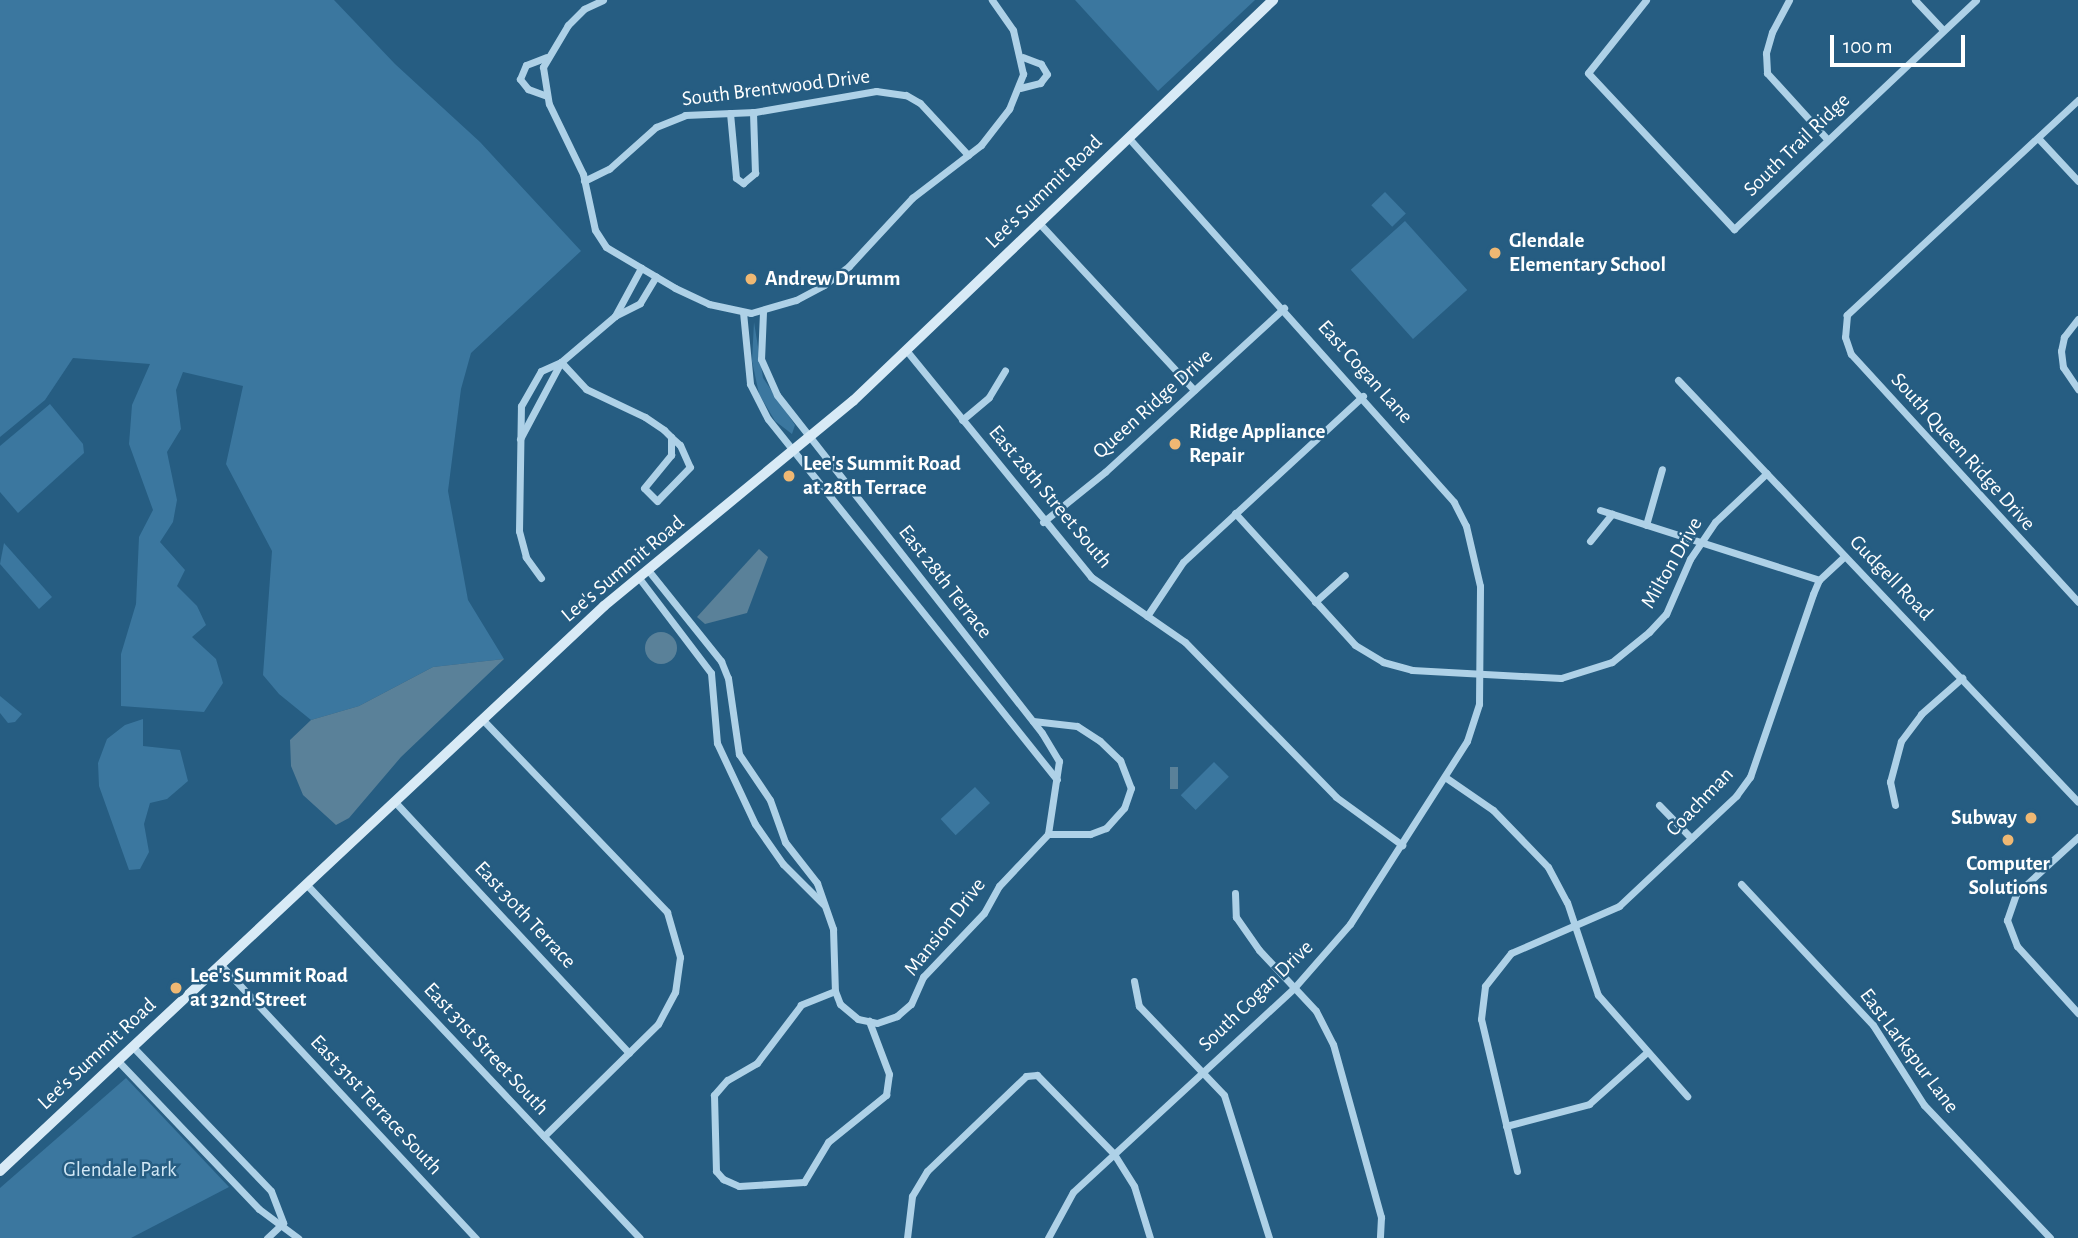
<!DOCTYPE html>
<style>
body{margin:0}
#map{position:relative;width:2078px;height:1238px;overflow:hidden;background:#265d82;font-family:"Alegreya Sans",sans-serif}
div>[style]{position:absolute}
[style*='--x']{left:calc(var(--x)*1px);top:calc(var(--y)*1px);width:calc(var(--w)*1px);rotate:calc(var(--a)*1deg)}
.green>*{inset:0;background:#3b779f;transform-origin:0 0}
.water>*{inset:0;background:#5a8199;transform-origin:0 0}
.round{border-radius:50%}
.street>*{height:7px;margin:-3.5px;padding:0 3.5px;transform-origin:3.5px;border-radius:3.5px;background:#aed1e7}
.secondary>*{height:10px;margin:-5px;padding:0 5px;transform-origin:5px;border-radius:5px;background:#d8eaf6}
.dots>*{width:19px;height:19px;translate:-50% -50%;box-sizing:border-box;border:4px solid #265d82;border-radius:50%}
span{translate:-50% -50%;white-space:nowrap;text-align:center;line-height:1.15;-webkit-text-stroke:5px #265d82;paint-order:stroke}
.street-label{font-size:21px;color:#fff}
.poi-label{font-size:21px;color:#fff;font-weight:700}
.left{translate:0 -50%;text-align:left}
.right{translate:-100% -50%;text-align:right}
.park-label{font-size:21px;color:#d1e7f5}
.scale{position:absolute;left:1830px;top:35px;width:135px;height:32px;box-sizing:border-box;border:4px solid #fff;border-top:0;padding-left:9px;font-size:21px;line-height:24px;white-space:nowrap;color:#fff;-webkit-text-stroke:5px #265d82;paint-order:stroke}
</style>
<div id="map">
<div class="green">
<div style="clip-path:polygon(0 0,334px 0,395px 64px,480px 142px,581px 251px,471px 353px,461px 389px,448px 491px,468px 600px,504px 659px,433px 667px,359px 706px,311px 720px,279px 694px,263px 675px,272px 551px,226px 464px,243px 386px,183px 372px,176px 390px,181px 429px,167px 452px,177px 500px,173px 522px,160px 542px,185px 570px,177px 586px,197px 606px,206px 625px,192px 637px,216px 659px,223px 683px,204px 712px,121px 706px,121px 654px,136px 604px,139px 537px,153px 510px,129px 444px,132px 405px,150px 364px,73px 358px,45px 400px,0 437px)"></div>
<div style="clip-path:polygon(1075px 0,1255px 0,1158px 91px)"></div>
<div style="left:1385px;top:192px;width:30px;height:19px;rotate:46deg"></div>
<div style="left:1405px;top:221px;width:93px;height:73px;rotate:48deg"></div>
<div style="clip-path:polygon(754px 322px,763px 378px,795px 425px,792px 434px,775px 421px,759px 394px,752px 361px)"></div>
<div style="clip-path:polygon(50px 404px,83px 444px,84px 453px,18px 513px,0 492px,0 446px)"></div>
<div style="clip-path:polygon(4px 543px,52px 597px,39px 609px,0 564px)"></div>
<div style="clip-path:polygon(0 696px,22px 714px,15px 722px,8px 723px,0 713px)"></div>
<div style="clip-path:polygon(143px 719px,143px 746px,180px 750px,188px 781px,167px 799px,150px 803px,144px 824px,149px 852px,140px 869px,129px 870px,99px 786px,98px 763px,107px 739px,125px 725px)"></div>
<div style="left:1214px;top:762px;width:21px;height:47px;rotate:45deg"></div>
<div style="left:975px;top:787px;width:22px;height:47px;rotate:47deg"></div>
<div style="clip-path:polygon(126px 1078px,229px 1187px,131px 1238px,0 1238px,0 1188px)"></div>
</div>
<div class="water">
<div style="clip-path:polygon(759px 549px,768px 557px,747px 613px,705px 624px,697px 617px)"></div>
<div class="round" style="left:645px;top:632px;width:32px;height:32px"></div>
<div style="clip-path:polygon(504px 659px,401px 757px,349px 818px,336px 825px,303px 795px,291px 766px,290px 740px,311px 720px,359px 706px,433px 667px)"></div>
<div style="left:1170px;top:767px;width:8px;height:22px"></div>
</div>
<div class="street">
<div style="--x:603;--y:0;--w:21;--a:155"></div>
<div style="--x:584;--y:9;--w:23;--a:135"></div>
<div style="--x:568;--y:25;--w:49;--a:120.8"></div>
<div style="--x:543;--y:67;--w:37;--a:81"></div>
<div style="--x:549;--y:104;--w:78;--a:64.1"></div>
<div style="--x:583;--y:174;--w:57;--a:77.9"></div>
<div style="--x:595;--y:230;--w:20;--a:57"></div>
<div style="--x:606;--y:247;--w:80;--a:30.7"></div>
<div style="--x:675;--y:288;--w:38;--a:25"></div>
<div style="--x:709;--y:304;--w:43;--a:12.1"></div>
<div style="--x:751;--y:313;--w:47;--a:-16.1"></div>
<div style="--x:796;--y:300;--w:32;--a:-28"></div>
<div style="--x:824;--y:285;--w:31;--a:-37"></div>
<div style="--x:849;--y:266;--w:93;--a:-47.2"></div>
<div style="--x:912;--y:198;--w:87;--a:-37.5"></div>
<div style="--x:981;--y:145;--w:46;--a:-52.1"></div>
<div style="--x:1009;--y:109;--w:38;--a:-68"></div>
<div style="--x:1023;--y:74;--w:45;--a:-102.8"></div>
<div style="--x:1013;--y:30;--w:37;--a:-125"></div>
<div style="--x:1646;--y:0;--w:93;--a:128.5"></div>
<div style="--x:1588;--y:73;--w:214;--a:46.9"></div>
<div style="--x:1734;--y:229;--w:333;--a:-43.4"></div>
<div style="--x:1789;--y:0;--w:36;--a:118"></div>
<div style="--x:1772;--y:32;--w:22;--a:106"></div>
<div style="--x:1766;--y:53;--w:20;--a:87"></div>
<div style="--x:1767;--y:73;--w:89;--a:47.7"></div>
<div style="--x:1915;--y:0;--w:41;--a:47"></div>
<div style="--x:1020;--y:88;--w:21;--a:-14"></div>
<div style="--x:1040;--y:83;--w:11;--a:-52"></div>
<div style="--x:1047;--y:74;--w:12;--a:-121"></div>
<div style="--x:1041;--y:64;--w:19;--a:-159"></div>
<div style="--x:547;--y:96;--w:20;--a:-160"></div>
<div style="--x:528;--y:89;--w:13;--a:-129"></div>
<div style="--x:520;--y:79;--w:15;--a:-67"></div>
<div style="--x:526;--y:65;--w:22;--a:-21"></div>
<div style="--x:2078;--y:100;--w:316;--a:137.1"></div>
<div style="--x:1847;--y:315;--w:22;--a:95"></div>
<div style="--x:1845;--y:337;--w:18;--a:71"></div>
<div style="--x:1851;--y:354;--w:336;--a:47.5"></div>
<div style="--x:730;--y:113;--w:65;--a:84.7"></div>
<div style="--x:736;--y:178;--w:9;--a:36"></div>
<div style="--x:743;--y:183;--w:16;--a:-40"></div>
<div style="--x:755;--y:173;--w:61;--a:-91.9"></div>
<div style="--x:2038;--y:138;--w:59;--a:47.1"></div>
<div style="--x:584;--y:181;--w:28;--a:-26"></div>
<div style="--x:609;--y:169;--w:63;--a:-41.8"></div>
<div style="--x:656;--y:127;--w:31;--a:-22"></div>
<div style="--x:685;--y:115;--w:70;--a:-2.5"></div>
<div style="--x:755;--y:112;--w:123;--a:-9.8"></div>
<div style="--x:876;--y:91;--w:30;--a:8"></div>
<div style="--x:906;--y:95;--w:16;--a:30"></div>
<div style="--x:920;--y:103;--w:71;--a:47.3"></div>
<div style="--x:1039;--y:223;--w:228;--a:47.1"></div>
<div style="--x:743;--y:312;--w:72;--a:84.4"></div>
<div style="--x:750;--y:384;--w:39;--a:63"></div>
<div style="--x:768;--y:419;--w:462;--a:51.3"></div>
<div style="--x:763;--y:312;--w:47;--a:92.4"></div>
<div style="--x:761;--y:359;--w:39;--a:66"></div>
<div style="--x:777;--y:395;--w:429;--a:51.9"></div>
<div style="--x:1042;--y:733;--w:33;--a:59"></div>
<div style="--x:1059;--y:761;--w:74;--a:98.6"></div>
<div style="--x:615;--y:316;--w:28;--a:-27"></div>
<div style="--x:640;--y:303;--w:31;--a:-59"></div>
<div style="--x:2078;--y:319;--w:23;--a:128"></div>
<div style="--x:2064;--y:337;--w:14;--a:102"></div>
<div style="--x:2061;--y:351;--w:16;--a:83"></div>
<div style="--x:2063;--y:367;--w:27;--a:56"></div>
<div style="--x:906;--y:350;--w:293;--a:50.8"></div>
<div style="--x:1091;--y:577;--w:114;--a:34.7"></div>
<div style="--x:1185;--y:642;--w:216;--a:45.7"></div>
<div style="--x:1336;--y:797;--w:82;--a:36"></div>
<div style="--x:561;--y:362;--w:37;--a:47"></div>
<div style="--x:586;--y:389;--w:65;--a:25.4"></div>
<div style="--x:645;--y:417;--w:23;--a:34"></div>
<div style="--x:664;--y:430;--w:10;--a:45"></div>
<div style="--x:671;--y:437;--w:12;--a:42"></div>
<div style="--x:680;--y:445;--w:24;--a:66"></div>
<div style="--x:690;--y:467;--w:47;--a:134.1"></div>
<div style="--x:657;--y:501;--w:18;--a:-135"></div>
<div style="--x:644;--y:488;--w:43;--a:-50.7"></div>
<div style="--x:671;--y:455;--w:18;--a:-90"></div>
<div style="--x:1678;--y:380;--w:581;--a:46.53"></div>
<div style="--x:962;--y:420;--w:35;--a:-40"></div>
<div style="--x:989;--y:397;--w:31;--a:-59"></div>
<div style="--x:520;--y:439;--w:87;--a:-62"></div>
<div style="--x:1600;--y:510;--w:230;--a:17.7"></div>
<div style="--x:1235;--y:513;--w:178;--a:47.7"></div>
<div style="--x:1355;--y:645;--w:33;--a:31"></div>
<div style="--x:1383;--y:662;--w:30;--a:15"></div>
<div style="--x:1412;--y:670;--w:149;--a:3.1"></div>
<div style="--x:1561;--y:678;--w:53;--a:-17.4"></div>
<div style="--x:1612;--y:662;--w:48;--a:-39"></div>
<div style="--x:1649;--y:632;--w:25;--a:-47"></div>
<div style="--x:1666;--y:614;--w:60;--a:-66.4"></div>
<div style="--x:1690;--y:559;--w:45;--a:-56"></div>
<div style="--x:1715;--y:522;--w:71;--a:-43.3"></div>
<div style="--x:1043;--y:522;--w:80;--a:-38.9"></div>
<div style="--x:1105;--y:472;--w:243;--a:-42.5"></div>
<div style="--x:1646;--y:525;--w:58;--a:-74.1"></div>
<div style="--x:1590;--y:541;--w:35;--a:-51"></div>
<div style="--x:648;--y:570;--w:117;--a:51.3"></div>
<div style="--x:721;--y:661;--w:18;--a:68"></div>
<div style="--x:728;--y:678;--w:77;--a:81.8"></div>
<div style="--x:739;--y:754;--w:55;--a:56"></div>
<div style="--x:770;--y:800;--w:45;--a:70.3"></div>
<div style="--x:785;--y:842;--w:52;--a:52"></div>
<div style="--x:817;--y:883;--w:49;--a:70.8"></div>
<div style="--x:833;--y:929;--w:62;--a:88.2"></div>
<div style="--x:835;--y:991;--w:14;--a:69"></div>
<div style="--x:840;--y:1004;--w:23;--a:40"></div>
<div style="--x:858;--y:1019;--w:19;--a:12"></div>
<div style="--x:877;--y:1023;--w:21;--a:-19"></div>
<div style="--x:897;--y:1016;--w:18;--a:-41"></div>
<div style="--x:911;--y:1004;--w:30;--a:-66"></div>
<div style="--x:923;--y:977;--w:88;--a:-46.4"></div>
<div style="--x:984;--y:913;--w:31;--a:-61"></div>
<div style="--x:999;--y:886;--w:71;--a:-46.7"></div>
<div style="--x:541;--y:578;--w:26;--a:-126"></div>
<div style="--x:526;--y:557;--w:27;--a:-105"></div>
<div style="--x:519;--y:531;--w:125;--a:-89.1"></div>
<div style="--x:521;--y:406;--w:40;--a:-60.3"></div>
<div style="--x:541;--y:371;--w:22;--a:-24"></div>
<div style="--x:561;--y:362;--w:71;--a:-40.4"></div>
<div style="--x:615;--y:316;--w:55;--a:-61.6"></div>
<div style="--x:639;--y:578;--w:119;--a:52.8"></div>
<div style="--x:711;--y:673;--w:70;--a:85.1"></div>
<div style="--x:717;--y:743;--w:89;--a:64.9"></div>
<div style="--x:755;--y:824;--w:49;--a:55"></div>
<div style="--x:783;--y:864;--w:57;--a:45"></div>
<div style="--x:1315;--y:602;--w:40;--a:-42"></div>
<div style="--x:1147;--y:616;--w:65;--a:-56.3"></div>
<div style="--x:1183;--y:562;--w:245;--a:-42.7"></div>
<div style="--x:483;--y:720;--w:266;--a:46.2"></div>
<div style="--x:667;--y:912;--w:47;--a:73.9"></div>
<div style="--x:680;--y:957;--w:35;--a:98"></div>
<div style="--x:675;--y:992;--w:36;--a:118"></div>
<div style="--x:658;--y:1024;--w:160;--a:135.5"></div>
<div style="--x:1033;--y:721;--w:44;--a:6.5"></div>
<div style="--x:1077;--y:726;--w:27;--a:33"></div>
<div style="--x:1100;--y:741;--w:28;--a:44"></div>
<div style="--x:1120;--y:760;--w:30;--a:69"></div>
<div style="--x:1131;--y:788;--w:21;--a:109"></div>
<div style="--x:1124;--y:808;--w:27;--a:132"></div>
<div style="--x:1106;--y:828;--w:17;--a:159"></div>
<div style="--x:1090;--y:834;--w:42;--a:180"></div>
<div style="--x:1445;--y:777;--w:58;--a:34.5"></div>
<div style="--x:1493;--y:810;--w:79;--a:46"></div>
<div style="--x:1548;--y:867;--w:40;--a:62"></div>
<div style="--x:1567;--y:902;--w:98;--a:71.6"></div>
<div style="--x:1598;--y:995;--w:135;--a:48.6"></div>
<div style="--x:395;--y:802;--w:343;--a:47"></div>
<div style="--x:1659;--y:805;--w:46;--a:45.9"></div>
<div style="--x:1895;--y:805;--w:24;--a:-102"></div>
<div style="--x:1890;--y:782;--w:42;--a:-75"></div>
<div style="--x:1901;--y:741;--w:34;--a:-53"></div>
<div style="--x:1921;--y:714;--w:55;--a:-41.3"></div>
<div style="--x:2078;--y:837;--w:84;--a:137.4"></div>
<div style="--x:2016;--y:894;--w:28;--a:109"></div>
<div style="--x:2007;--y:920;--w:28;--a:69"></div>
<div style="--x:2017;--y:946;--w:91;--a:47.7"></div>
<div style="--x:1741;--y:884;--w:193;--a:46.9"></div>
<div style="--x:1873;--y:1025;--w:95;--a:57.5"></div>
<div style="--x:1924;--y:1105;--w:183;--a:46.5"></div>
<div style="--x:307;--y:885;--w:485;--a:46.7"></div>
<div style="--x:1235;--y:893;--w:24;--a:88"></div>
<div style="--x:1236;--y:917;--w:40;--a:55.1"></div>
<div style="--x:1259;--y:950;--w:83;--a:46.9"></div>
<div style="--x:1316;--y:1011;--w:37;--a:63"></div>
<div style="--x:1333;--y:1044;--w:180;--a:74.5"></div>
<div style="--x:1381;--y:1217;--w:21;--a:93"></div>
<div style="--x:221;--y:965;--w:374;--a:47"></div>
<div style="--x:1134;--y:981;--w:25;--a:79"></div>
<div style="--x:1139;--y:1006;--w:123;--a:46.3"></div>
<div style="--x:1224;--y:1095;--w:150;--a:72.5"></div>
<div style="--x:835;--y:991;--w:37;--a:158"></div>
<div style="--x:801;--y:1005;--w:73;--a:127.2"></div>
<div style="--x:757;--y:1063;--w:34;--a:150"></div>
<div style="--x:727;--y:1080;--w:20;--a:131"></div>
<div style="--x:714;--y:1095;--w:76;--a:88.5"></div>
<div style="--x:716;--y:1171;--w:11;--a:49"></div>
<div style="--x:723;--y:1179;--w:17;--a:24"></div>
<div style="--x:739;--y:1186;--w:65;--a:-3.5"></div>
<div style="--x:804;--y:1182;--w:47;--a:-59"></div>
<div style="--x:828;--y:1142;--w:75;--a:-39"></div>
<div style="--x:886;--y:1095;--w:21;--a:-82"></div>
<div style="--x:889;--y:1074;--w:57;--a:-110.7"></div>
<div style="--x:133;--y:1047;--w:199;--a:46.2"></div>
<div style="--x:271;--y:1191;--w:34;--a:69"></div>
<div style="--x:118;--y:1061;--w:204;--a:46.4"></div>
<div style="--x:259;--y:1209;--w:49;--a:36.6"></div>
<div style="--x:1506;--y:1126;--w:86;--a:-14.8"></div>
<div style="--x:1589;--y:1104;--w:76;--a:-41.8"></div>
<div style="--x:1517;--y:1171;--w:156;--a:-103.3"></div>
<div style="--x:1481;--y:1019;--w:33;--a:-83"></div>
<div style="--x:1485;--y:986;--w:42;--a:-51.8"></div>
<div style="--x:1511;--y:953;--w:118;--a:-23.5"></div>
<div style="--x:1619;--y:906;--w:161;--a:-43.2"></div>
<div style="--x:1736;--y:796;--w:24;--a:-54"></div>
<div style="--x:1750;--y:777;--w:194;--a:-71"></div>
<div style="--x:1813;--y:594;--w:15;--a:-67"></div>
<div style="--x:1819;--y:580;--w:35;--a:-43"></div>
<div style="--x:267;--y:1238;--w:22;--a:-43"></div>
<div style="--x:907;--y:1238;--w:42;--a:-83.2"></div>
<div style="--x:912;--y:1196;--w:29;--a:-59"></div>
<div style="--x:927;--y:1171;--w:137;--a:-43.8"></div>
<div style="--x:1026;--y:1076;--w:11;--a:-5"></div>
<div style="--x:1037;--y:1075;--w:110;--a:45.7"></div>
<div style="--x:1114;--y:1154;--w:38;--a:58"></div>
<div style="--x:1134;--y:1186;--w:54;--a:72.9"></div>
<div style="--x:1048;--y:1238;--w:52;--a:-61.5"></div>
<div style="--x:1073;--y:1192;--w:301;--a:-42.7"></div>
<div style="--x:1294;--y:988;--w:85;--a:-48.8"></div>
<div style="--x:1350;--y:924;--w:217;--a:-57.4"></div>
<div style="--x:1467;--y:741;--w:39;--a:-72"></div>
<div style="--x:1479;--y:704;--w:118;--a:-89.5"></div>
<div style="--x:1480;--y:586;--w:62;--a:-103.1"></div>
<div style="--x:1466;--y:526;--w:27;--a:-117"></div>
<div style="--x:1454;--y:502;--w:488;--a:-131.8"></div>
</div>
<div class="secondary">
<div style="--x:0;--y:1171;--w:827;--a:-43.09"></div>
<div style="--x:604;--y:606;--w:323;--a:-39.5"></div>
<div style="--x:853;--y:401;--w:581;--a:-43.67"></div>
</div>
<div class="dots">
<div style="left:1495px;top:253px;background:#efb873"></div>
<div style="left:751px;top:279px;background:#efb873"></div>
<div style="left:1175px;top:444px;background:#efb873"></div>
<div style="left:789px;top:476px;background:#efb873"></div>
<div style="left:2031px;top:818px;background:#efb873"></div>
<div style="left:2008px;top:840px;background:#efb873"></div>
<div style="left:176px;top:988px;background:#efb873"></div>
</div>
<div class="street-label">
<span style="left:776px;top:88px;rotate:-7deg">South Brentwood Drive</span>
<span style="left:1797px;top:145px;rotate:-44deg">South Trail Ridge</span>
<span style="left:1044px;top:192px;rotate:-44deg">Lee's Summit Road</span>
<span style="left:1365px;top:372px;rotate:48deg">East Cogan Lane</span>
<span style="left:1153px;top:404px;rotate:-42deg">Queen Ridge Drive</span>
<span style="left:1963px;top:452px;rotate:48deg">South Queen Ridge Drive</span>
<span style="left:1050px;top:497px;rotate:50deg">East 28th Street South</span>
<span style="left:1672px;top:563px;rotate:-60deg">Milton Drive</span>
<span style="left:623px;top:569px;rotate:-40deg">Lee's Summit Road</span>
<span style="left:1891px;top:578px;rotate:46deg">Gudgell Road</span>
<span style="left:945px;top:582px;rotate:52deg">East 28th Terrace</span>
<span style="left:1700px;top:802px;rotate:-46deg">Coachman</span>
<span style="left:525px;top:915px;rotate:47deg">East 30th Terrace</span>
<span style="left:945px;top:927px;rotate:-52deg">Mansion Drive</span>
<span style="left:1256px;top:996px;rotate:-44deg">South Cogan Drive</span>
<span style="left:486px;top:1049px;rotate:47deg">East 31st Street South</span>
<span style="left:1909px;top:1051px;rotate:53deg">East Larkspur Lane</span>
<span style="left:97px;top:1054px;rotate:-43deg">Lee's Summit Road</span>
<span style="left:376px;top:1105px;rotate:47deg">East 31st Terrace South</span>
</div>
<div class="poi-label">
<span class="left" style="left:1509px;top:253px">Glendale<br>Elementary School</span>
<span class="left" style="left:765px;top:279px">Andrew Drumm</span>
<span class="left" style="left:1189px;top:444px">Ridge Appliance<br>Repair</span>
<span class="left" style="left:803px;top:476px">Lee's Summit Road<br>at 28th Terrace</span>
<span class="right" style="left:2017px;top:818px">Subway</span>
<span style="left:2008px;top:876px">Computer<br>Solutions</span>
<span class="left" style="left:190px;top:988px">Lee's Summit Road<br>at 32nd Street</span>
</div>
<div class="park-label">
<span style="left:120px;top:1170px">Glendale Park</span>
</div>
<div class="scale">100 m</div>
</div>
